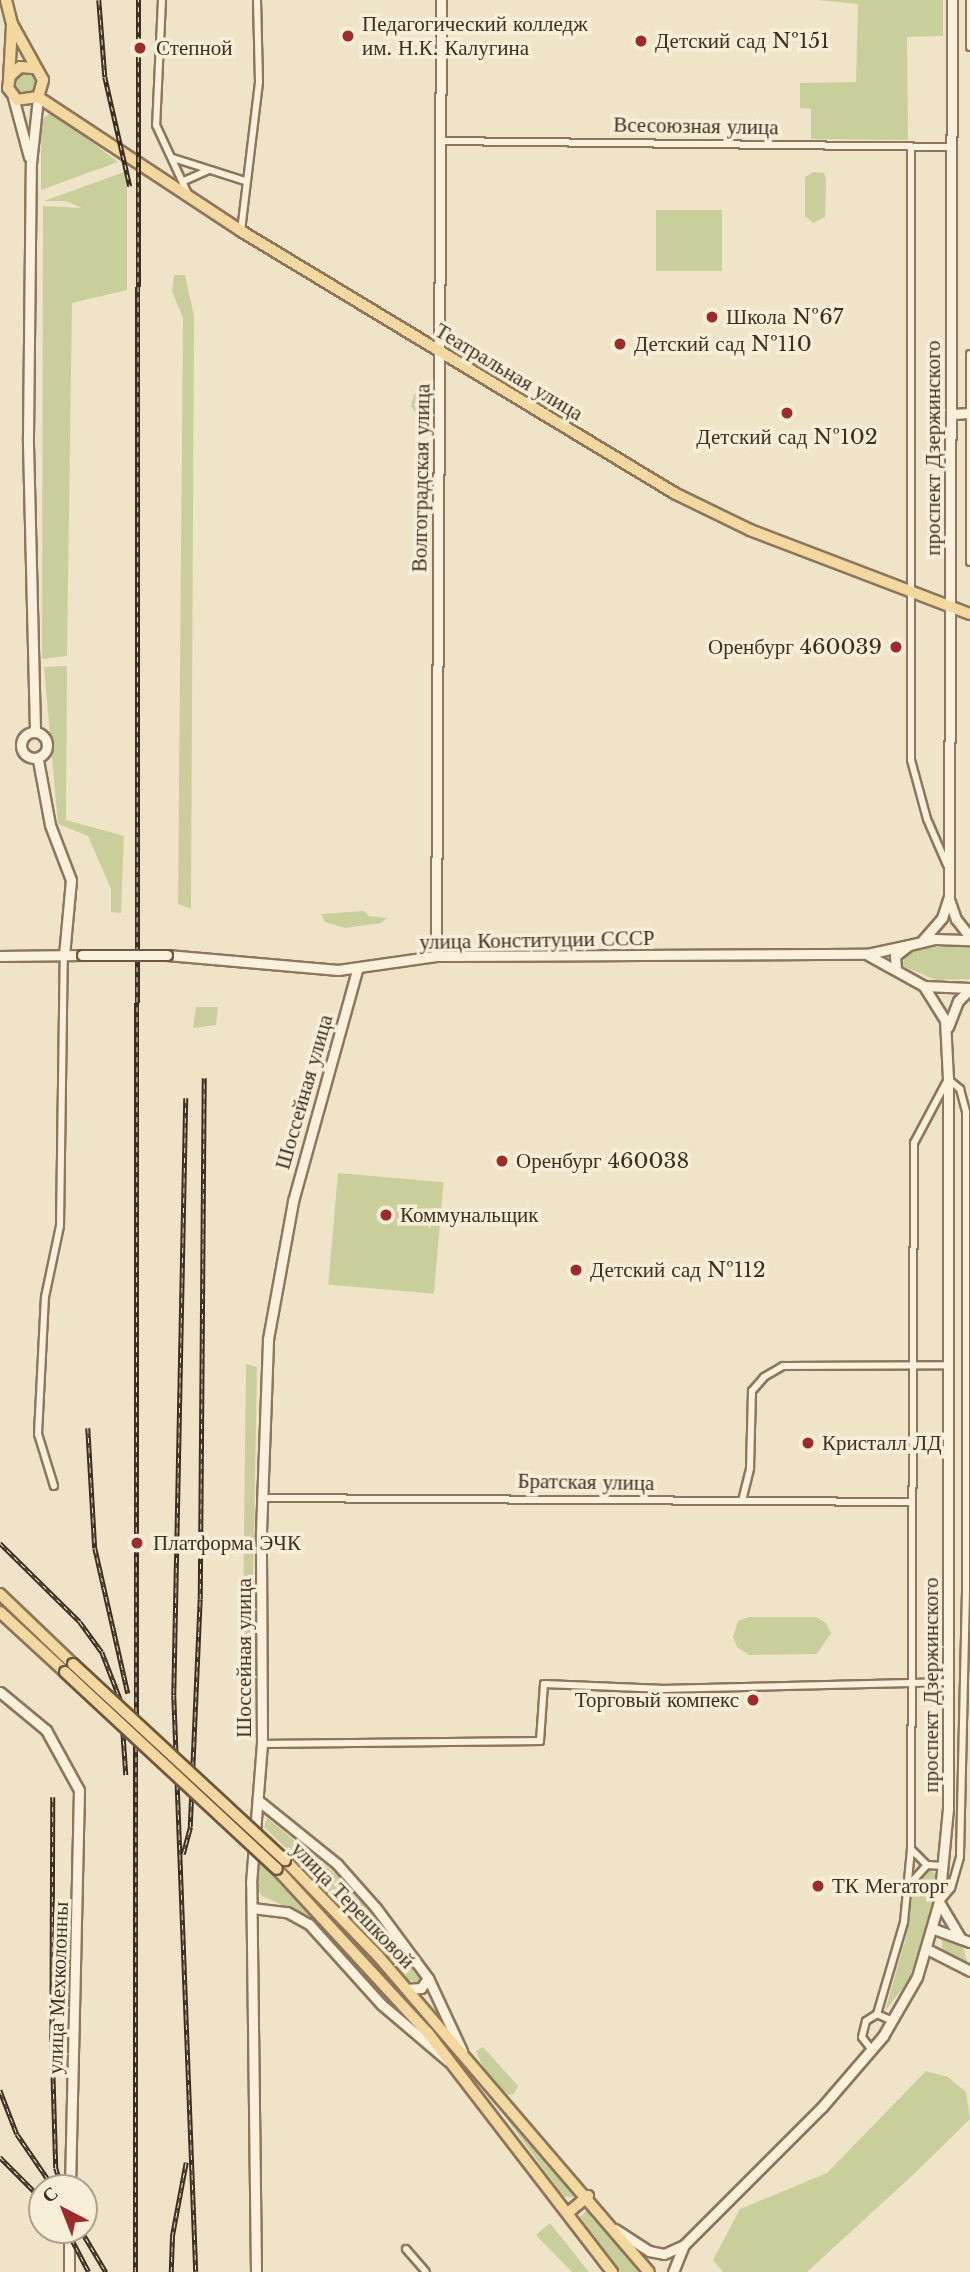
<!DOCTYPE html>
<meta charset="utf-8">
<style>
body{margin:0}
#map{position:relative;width:970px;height:2272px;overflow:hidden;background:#f0e4c8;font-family:"Libre Baskerville",serif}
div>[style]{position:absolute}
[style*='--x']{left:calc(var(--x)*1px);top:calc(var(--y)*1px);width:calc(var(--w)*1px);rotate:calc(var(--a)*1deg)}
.green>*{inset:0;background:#c9cf9b;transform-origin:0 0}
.round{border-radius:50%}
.roads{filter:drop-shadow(2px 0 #8d765c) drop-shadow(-2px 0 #8d765c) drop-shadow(0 2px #8d765c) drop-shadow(0 -2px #8d765c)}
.street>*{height:6px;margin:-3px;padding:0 3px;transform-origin:3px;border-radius:3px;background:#faf1dc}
.secondary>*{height:9px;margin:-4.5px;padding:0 4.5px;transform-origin:4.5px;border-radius:4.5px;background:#faf1dc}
.secondary>.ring{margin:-4.5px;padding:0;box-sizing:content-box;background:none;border:9px solid #faf1dc;border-radius:50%}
.primary>*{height:10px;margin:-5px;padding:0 5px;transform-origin:5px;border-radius:5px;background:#f3d9a0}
.rail>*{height:4.5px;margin-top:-2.25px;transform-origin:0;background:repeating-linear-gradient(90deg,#f7eed8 0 5px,#3d2e20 0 10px);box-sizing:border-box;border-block:2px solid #3d2e20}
.bridges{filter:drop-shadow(2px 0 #6f573f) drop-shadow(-2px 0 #6f573f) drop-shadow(0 2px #6f573f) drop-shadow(0 -2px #6f573f)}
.secondary-bridge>*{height:9px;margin:-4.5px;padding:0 4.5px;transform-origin:4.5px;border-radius:4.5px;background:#faf1dc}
.primary-bridge>*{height:10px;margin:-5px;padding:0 5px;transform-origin:5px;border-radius:5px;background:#f3d9a0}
.dots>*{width:19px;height:19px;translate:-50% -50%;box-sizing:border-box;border:4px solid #f7eed8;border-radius:50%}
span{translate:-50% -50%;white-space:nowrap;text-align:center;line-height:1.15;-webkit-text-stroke:7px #f7eed8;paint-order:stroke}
.poi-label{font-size:21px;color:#3d2e20}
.left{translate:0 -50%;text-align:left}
.right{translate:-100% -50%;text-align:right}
.street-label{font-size:21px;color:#3d2e20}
.north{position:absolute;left:28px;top:2174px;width:70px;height:70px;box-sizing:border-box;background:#f7eed8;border:2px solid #ada18e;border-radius:50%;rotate:318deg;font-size:19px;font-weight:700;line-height:28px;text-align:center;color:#3d2e20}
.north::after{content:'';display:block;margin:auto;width:24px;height:32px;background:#9e2a2b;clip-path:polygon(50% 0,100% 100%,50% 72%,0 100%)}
</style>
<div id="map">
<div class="green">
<div style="clip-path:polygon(817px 0,943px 0,943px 36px,907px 37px,908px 140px,811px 139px,811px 109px,800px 108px,800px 83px,856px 82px,858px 4px)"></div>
<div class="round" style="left:14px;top:72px;width:22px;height:22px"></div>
<div style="clip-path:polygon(49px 114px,59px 117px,118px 162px,41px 190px,41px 120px)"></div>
<div style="clip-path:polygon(127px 171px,127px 290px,72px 303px,67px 656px,42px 659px,43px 206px,82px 208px,66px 201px,44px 201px)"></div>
<div style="clip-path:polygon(813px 172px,824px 173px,826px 179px,825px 217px,813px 223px,805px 216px,805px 177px)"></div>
<div style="left:656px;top:210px;width:66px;height:61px"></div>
<div style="clip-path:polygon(174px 275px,185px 275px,194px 316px,191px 909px,178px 904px,183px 318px,172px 291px)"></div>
<div style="clip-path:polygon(420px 391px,435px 399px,435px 414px,423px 425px,411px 406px,414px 394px)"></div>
<div style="clip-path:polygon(67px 666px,66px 820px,124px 836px,121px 913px,111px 912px,111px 889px,88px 836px,58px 824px,44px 667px)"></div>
<div style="clip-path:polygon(364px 911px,369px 916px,387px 918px,381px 923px,345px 928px,325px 922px,321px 914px)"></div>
<div style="clip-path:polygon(960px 945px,970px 947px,970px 979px,936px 980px,903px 966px,904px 956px,916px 949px)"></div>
<div style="clip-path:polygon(196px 1007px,218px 1007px,216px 1025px,193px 1028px)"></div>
<div style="left:338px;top:1173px;width:106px;height:112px;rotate:5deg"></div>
<div style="clip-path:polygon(246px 1364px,257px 1367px,251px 1704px,242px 1704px)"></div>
<div style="clip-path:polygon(749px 1617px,816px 1617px,826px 1623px,831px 1633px,817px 1654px,749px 1655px,737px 1647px,733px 1637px,738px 1621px)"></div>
<div style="clip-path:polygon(267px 1818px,358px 1892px,420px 1971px,419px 1983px,407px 1980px,322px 1883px,264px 1827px)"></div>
<div style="clip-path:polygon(258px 1860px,334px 1932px,386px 1995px,378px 1994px,312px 1919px,262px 1896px,256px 1887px)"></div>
<div style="clip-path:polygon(927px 1868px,937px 1875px,932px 1907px,909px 1980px,885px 2011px,906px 1937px,912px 1885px)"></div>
<div style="clip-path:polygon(941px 1936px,963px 1947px,968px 1965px,943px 1953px)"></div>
<div style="clip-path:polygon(483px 2047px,518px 2086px,514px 2094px,506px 2095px,484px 2069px,476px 2051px)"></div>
<div style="clip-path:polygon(926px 2071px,948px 2077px,966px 2092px,970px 2119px,915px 2173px,807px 2272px,723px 2272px,713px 2260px,740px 2209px,827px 2173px)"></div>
<div style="clip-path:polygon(487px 2092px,574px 2188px,576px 2197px,564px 2197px)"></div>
<div style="clip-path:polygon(590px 2207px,595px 2213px,641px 2272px,621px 2272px,580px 2217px)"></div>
<div style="clip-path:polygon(550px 2223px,589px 2272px,572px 2272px,536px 2235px)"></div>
</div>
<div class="roads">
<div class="street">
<div style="--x:162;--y:0;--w:125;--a:92.7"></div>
<div style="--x:156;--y:125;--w:76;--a:65.1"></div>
<div style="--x:970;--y:0;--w:47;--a:90"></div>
<div style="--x:440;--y:141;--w:512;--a:0.67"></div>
<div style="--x:911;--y:146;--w:614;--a:90"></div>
<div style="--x:911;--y:760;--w:61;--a:74.8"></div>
<div style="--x:927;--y:819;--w:50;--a:66.5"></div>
<div style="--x:173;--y:158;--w:76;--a:17.7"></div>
<div style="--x:184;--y:181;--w:27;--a:-24"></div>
<div style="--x:241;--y:231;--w:150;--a:-83.1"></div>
<div style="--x:259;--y:82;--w:82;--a:-91.4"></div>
<div style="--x:970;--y:354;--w:208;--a:90"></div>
<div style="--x:54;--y:1486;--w:54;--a:-107.1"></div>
<div style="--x:38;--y:1434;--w:137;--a:-87.1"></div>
<div style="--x:45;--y:1297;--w:73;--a:-78.1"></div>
<div style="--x:60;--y:1226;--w:271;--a:-89.2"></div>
<div style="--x:262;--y:1498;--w:648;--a:0.35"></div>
<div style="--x:742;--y:1501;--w:34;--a:-76"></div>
<div style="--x:750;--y:1468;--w:77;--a:-88.5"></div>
<div style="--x:752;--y:1391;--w:18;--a:-49"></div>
<div style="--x:764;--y:1377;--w:22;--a:-30"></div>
<div style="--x:783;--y:1366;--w:164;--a:-0.3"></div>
<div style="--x:262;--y:1744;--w:278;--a:-0.6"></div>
<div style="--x:540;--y:1741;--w:57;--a:-86"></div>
<div style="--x:544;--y:1684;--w:121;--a:2.4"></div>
<div style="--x:665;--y:1689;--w:284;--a:-1.4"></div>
<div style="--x:911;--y:1849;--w:23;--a:45"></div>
<div style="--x:927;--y:1865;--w:17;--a:3"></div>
<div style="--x:908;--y:1886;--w:28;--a:-48"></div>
<div style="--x:877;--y:2014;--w:96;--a:-73.6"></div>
<div style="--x:904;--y:1922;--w:73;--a:-84.5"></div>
<div style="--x:911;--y:1849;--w:706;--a:-89.76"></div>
<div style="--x:914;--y:1143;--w:72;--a:-62"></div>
<div style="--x:948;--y:1079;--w:16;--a:40"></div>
<div style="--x:960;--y:1089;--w:24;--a:75"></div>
<div style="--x:966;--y:1112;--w:479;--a:90"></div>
<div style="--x:966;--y:1591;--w:266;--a:91.3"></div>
<div style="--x:960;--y:1857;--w:32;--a:106"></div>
<div style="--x:951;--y:1888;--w:16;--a:130"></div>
<div style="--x:872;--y:2050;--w:16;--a:-128"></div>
<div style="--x:862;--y:2037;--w:16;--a:-76"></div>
<div style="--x:866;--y:2021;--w:13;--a:-32"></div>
<div style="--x:877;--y:2014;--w:17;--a:24"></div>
<div style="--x:406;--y:2249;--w:30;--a:49"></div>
</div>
<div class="secondary">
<div style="--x:13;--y:97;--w:62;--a:75.1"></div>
<div style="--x:952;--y:414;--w:18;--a:-3"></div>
<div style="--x:35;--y:730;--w:293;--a:-91.4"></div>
<div style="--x:28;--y:437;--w:274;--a:-89.4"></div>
<div style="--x:31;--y:163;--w:66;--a:-83.9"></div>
<div class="ring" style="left:21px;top:732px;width:17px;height:17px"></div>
<div style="--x:38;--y:760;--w:66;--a:79.5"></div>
<div style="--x:50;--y:825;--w:59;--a:69.1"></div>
<div style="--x:71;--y:880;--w:75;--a:95.3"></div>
<div style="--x:950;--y:902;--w:18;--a:71"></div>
<div style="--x:956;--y:919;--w:23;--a:52"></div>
<div style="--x:922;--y:941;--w:30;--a:-49"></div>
<div style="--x:942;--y:918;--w:22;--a:-72"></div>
<div style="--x:949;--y:897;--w:897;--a:-89.81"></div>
<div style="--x:167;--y:955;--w:172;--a:5"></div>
<div style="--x:338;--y:970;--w:99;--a:-8.1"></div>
<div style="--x:436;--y:956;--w:431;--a:-0.3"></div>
<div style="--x:867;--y:954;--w:43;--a:-12.1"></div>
<div style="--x:868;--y:955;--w:64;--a:29"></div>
<div style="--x:924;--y:986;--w:46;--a:2.5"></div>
<div style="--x:0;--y:956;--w:82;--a:-0.7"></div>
<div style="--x:436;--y:956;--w:956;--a:-89.7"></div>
<div style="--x:896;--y:970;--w:14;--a:-94"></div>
<div style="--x:895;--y:956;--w:18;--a:-38"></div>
<div style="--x:909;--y:945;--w:27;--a:-13"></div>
<div style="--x:935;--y:939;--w:35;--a:2"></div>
<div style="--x:948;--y:1027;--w:28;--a:-69"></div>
<div style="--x:958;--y:1001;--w:17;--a:-45"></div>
<div style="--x:0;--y:1692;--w:60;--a:39.6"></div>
<div style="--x:46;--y:1730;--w:68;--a:61.2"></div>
<div style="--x:79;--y:1790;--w:398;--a:91.3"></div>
<div style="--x:259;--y:1801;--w:100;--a:38.9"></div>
<div style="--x:337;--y:1864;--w:59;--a:48.4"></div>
<div style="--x:376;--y:1908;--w:87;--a:53.4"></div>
<div style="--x:428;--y:1978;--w:81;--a:65"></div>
<div style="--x:939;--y:1902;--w:43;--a:59.3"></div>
<div style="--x:252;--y:1908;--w:35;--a:7"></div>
<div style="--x:287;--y:1912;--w:25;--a:29"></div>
<div style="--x:309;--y:1924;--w:108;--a:48"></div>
<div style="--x:381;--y:2004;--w:88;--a:40.4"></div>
<div style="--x:934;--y:1929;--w:38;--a:20"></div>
<div style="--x:927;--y:1949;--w:48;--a:27.1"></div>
<div style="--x:406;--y:1989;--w:15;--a:-4"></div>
<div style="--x:421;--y:1988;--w:12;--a:-55"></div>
<div style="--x:615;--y:2229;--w:40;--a:32.9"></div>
<div style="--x:649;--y:2251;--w:15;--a:11"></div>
<div style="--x:664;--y:2254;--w:20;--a:-24"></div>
<div style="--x:69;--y:2272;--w:42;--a:-90"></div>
<div style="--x:256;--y:2272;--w:389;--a:-90.7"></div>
<div style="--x:251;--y:1883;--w:139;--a:-85.5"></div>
<div style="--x:262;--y:1744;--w:212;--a:-90.3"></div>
<div style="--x:261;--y:1532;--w:193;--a:-87.9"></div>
<div style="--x:268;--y:1339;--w:140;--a:-79.7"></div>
<div style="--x:293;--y:1201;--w:240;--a:-74.5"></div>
<div style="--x:673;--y:2272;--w:29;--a:-68"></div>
<div style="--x:684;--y:2245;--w:195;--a:-45"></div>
<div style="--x:822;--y:2107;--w:94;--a:-49.3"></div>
<div style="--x:883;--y:2036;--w:68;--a:-60"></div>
<div style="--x:917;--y:1977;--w:78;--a:-73.7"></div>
<div style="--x:939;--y:1902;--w:93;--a:-84.5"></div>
<div style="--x:948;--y:1809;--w:730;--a:-90"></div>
<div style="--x:948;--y:1079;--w:59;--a:-92.9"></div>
<div style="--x:945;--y:1020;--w:40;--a:-122"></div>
</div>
<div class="primary">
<div style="--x:6;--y:0;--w:25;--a:76"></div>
<div style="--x:12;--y:24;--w:64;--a:61"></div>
<div style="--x:43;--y:80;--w:18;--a:106"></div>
<div style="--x:38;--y:97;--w:21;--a:172"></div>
<div style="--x:17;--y:100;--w:15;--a:-127"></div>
<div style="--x:8;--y:88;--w:12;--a:-81"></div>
<div style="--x:10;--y:76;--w:13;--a:-42"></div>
<div style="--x:20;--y:67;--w:13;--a:4"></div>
<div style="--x:9;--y:79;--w:54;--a:-86.8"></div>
<div style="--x:38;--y:97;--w:243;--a:33.4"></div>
<div style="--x:241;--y:231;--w:508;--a:31.16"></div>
<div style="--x:676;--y:494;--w:82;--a:25.9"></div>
<div style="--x:750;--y:530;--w:235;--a:20.9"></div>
<div style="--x:0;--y:1594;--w:101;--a:43.8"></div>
<div style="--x:0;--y:1612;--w:88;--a:42.7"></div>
<div style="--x:285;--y:1860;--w:134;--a:45.9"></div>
<div style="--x:378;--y:1956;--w:416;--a:49.4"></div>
<div style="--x:277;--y:1869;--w:223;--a:47.4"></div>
<div style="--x:428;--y:2033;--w:302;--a:52.4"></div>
<div style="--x:569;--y:2212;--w:25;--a:-40"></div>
</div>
</div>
<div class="rail">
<div style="--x:99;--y:0;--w:77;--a:85.5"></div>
<div style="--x:105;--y:77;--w:112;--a:77.1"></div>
<div style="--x:186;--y:1098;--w:597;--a:91.15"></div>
<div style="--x:174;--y:1695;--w:577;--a:87.82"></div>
<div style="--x:88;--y:1428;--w:120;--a:86.7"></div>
<div style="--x:95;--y:1548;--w:149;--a:77.2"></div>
<div style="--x:0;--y:1543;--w:112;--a:44.6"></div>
<div style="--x:80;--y:1622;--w:37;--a:54"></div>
<div style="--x:102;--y:1652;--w:53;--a:68.8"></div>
<div style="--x:121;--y:1701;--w:74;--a:86.1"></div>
<div style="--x:53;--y:1797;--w:237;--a:90.2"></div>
<div style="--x:52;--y:2034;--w:134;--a:88.3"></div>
<div style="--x:56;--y:2168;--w:21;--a:73"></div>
<div style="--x:183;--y:1854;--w:28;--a:-75"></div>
<div style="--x:190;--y:1827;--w:228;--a:-87.5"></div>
<div style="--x:200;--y:1599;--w:521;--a:-89.56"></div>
<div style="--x:0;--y:2090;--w:47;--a:68.9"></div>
<div style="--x:17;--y:2134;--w:65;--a:55.6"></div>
<div style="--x:0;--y:2157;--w:59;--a:45"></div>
<div style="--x:67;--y:2230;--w:47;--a:62.4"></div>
<div style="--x:81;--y:2230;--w:49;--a:59.2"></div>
<div style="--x:135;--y:2272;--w:2272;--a:-89.92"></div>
<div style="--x:171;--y:2272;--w:35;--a:-88"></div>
<div style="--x:172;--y:2237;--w:76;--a:-79.4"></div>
</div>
<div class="bridges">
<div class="secondary-bridge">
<div style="--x:82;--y:955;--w:85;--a:0"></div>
</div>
<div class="primary-bridge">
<div style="--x:73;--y:1664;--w:289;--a:42.8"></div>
<div style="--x:65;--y:1672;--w:289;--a:42.9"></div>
</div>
</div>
<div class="dots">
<div style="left:348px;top:36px;background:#9e2a2b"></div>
<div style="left:641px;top:41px;background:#9e2a2b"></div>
<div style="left:140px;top:48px;background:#9e2a2b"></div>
<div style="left:712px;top:317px;background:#9e2a2b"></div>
<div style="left:620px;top:344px;background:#9e2a2b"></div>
<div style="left:787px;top:413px;background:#9e2a2b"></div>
<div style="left:896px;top:647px;background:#9e2a2b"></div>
<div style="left:502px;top:1161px;background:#9e2a2b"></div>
<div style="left:386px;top:1215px;background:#9e2a2b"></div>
<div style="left:576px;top:1270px;background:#9e2a2b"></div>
<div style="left:808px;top:1443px;background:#9e2a2b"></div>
<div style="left:137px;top:1543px;background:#9e2a2b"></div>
<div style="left:753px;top:1700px;background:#9e2a2b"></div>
<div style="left:818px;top:1886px;background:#9e2a2b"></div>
</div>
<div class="poi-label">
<span class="left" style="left:362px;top:36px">Педагогический колледж<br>им. Н.К. Калугина</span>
<span class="left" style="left:655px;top:41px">Детский сад №151</span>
<span class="left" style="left:156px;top:48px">Степной</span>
<span class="left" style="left:726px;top:317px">Школа №67</span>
<span class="left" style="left:634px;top:344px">Детский сад №110</span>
<span style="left:787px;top:437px">Детский сад №102</span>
<span class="right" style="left:882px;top:647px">Оренбург 460039</span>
<span class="left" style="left:516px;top:1161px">Оренбург 460038</span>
<span class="left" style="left:400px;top:1215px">Коммунальщик</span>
<span class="left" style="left:590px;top:1270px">Детский сад №112</span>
<span class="left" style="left:822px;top:1443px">Кристалл ЛД</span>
<span class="left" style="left:153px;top:1543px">Платформа ЭЧК</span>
<span class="right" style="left:739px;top:1700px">Торговый компекс</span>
<span class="left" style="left:832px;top:1886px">ТК Мегаторг</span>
</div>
<div class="street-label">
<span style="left:696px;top:126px;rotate:1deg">Всесоюзная улица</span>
<span style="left:509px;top:372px;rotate:31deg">Театральная улица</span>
<span style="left:933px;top:448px;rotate:-90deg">проспект Дзержинского</span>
<span style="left:421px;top:478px;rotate:-89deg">Волгоградская улица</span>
<span style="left:537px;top:940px;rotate:-1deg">улица Конституции СССР</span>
<span style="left:304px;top:1092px;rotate:-74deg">Шоссейная улица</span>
<span style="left:586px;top:1482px;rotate:1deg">Братская улица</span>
<span style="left:244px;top:1658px;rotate:-90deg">Шоссейная улица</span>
<span style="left:931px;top:1685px;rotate:-90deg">проспект Дзержинского</span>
<span style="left:353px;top:1905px;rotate:46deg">улица Терешковой</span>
<span style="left:58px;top:1988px;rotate:-88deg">улица Мехколонны</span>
</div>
<div class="north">С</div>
</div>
